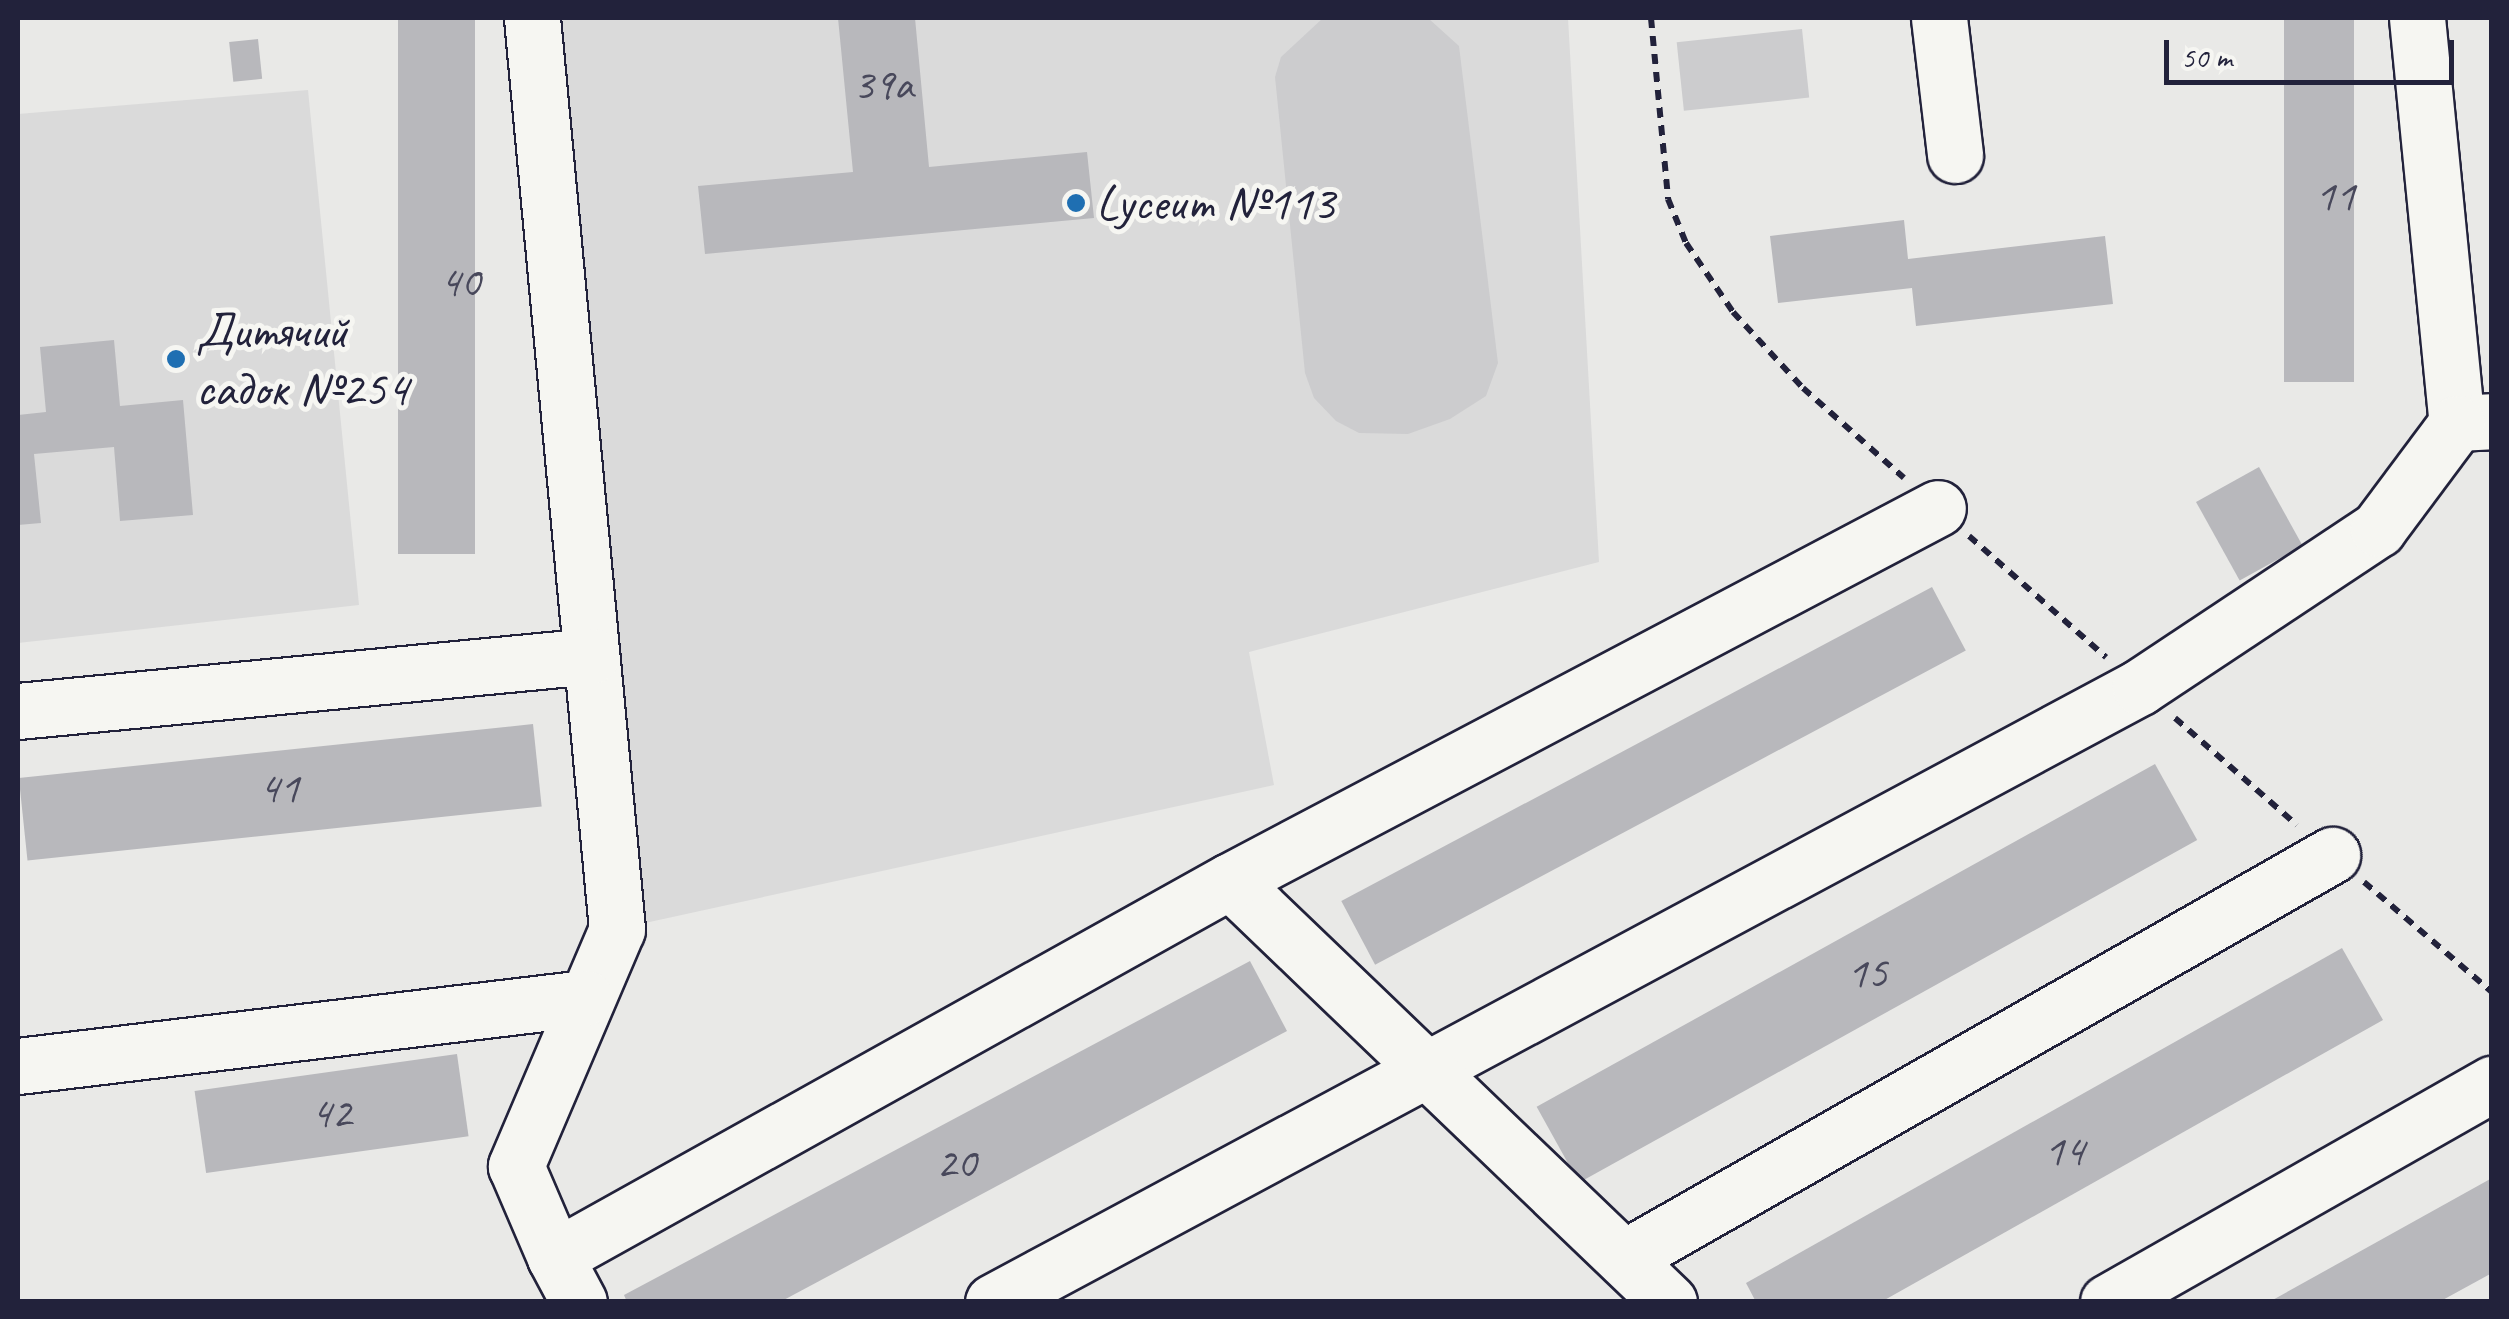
<!DOCTYPE html>
<meta charset="utf-8">
<style>
body{margin:0}
#map{position:relative;width:2509px;height:1319px;overflow:hidden;background:#e9e9e7;font-family:Caveat,sans-serif}
div>[style]{position:absolute}
[style*='--x']{left:calc(var(--x)*1px);top:calc(var(--y)*1px);width:calc(var(--w)*1px);rotate:calc(var(--a)*1deg)}
.built>*{inset:0;background:#dadada}
.green>*{inset:0;background:#ccccce;transform-origin:0 0}
.building>*{inset:0;background:#b8b8bc;transform-origin:0 0}
.path>*{height:6px;margin-top:-3px;transform-origin:0;background:repeating-linear-gradient(90deg,#22223b 0 10px,transparent 0 18px)}
.roads{filter:drop-shadow(2px 0 #22223b) drop-shadow(-2px 0 #22223b) drop-shadow(0 2px #22223b) drop-shadow(0 -2px #22223b)}
.minor>*{height:55px;margin:-27.5px;padding:0 27.5px;transform-origin:27.5px;border-radius:27.5px;background:#f6f6f2}
.dots>*{width:28px;height:28px;translate:-50% -50%;box-sizing:border-box;border:5px solid #f6f6f2;border-radius:50%}
span{translate:-50% -50%;white-space:nowrap;text-align:center;line-height:1.15;-webkit-text-stroke:10px #f6f6f2;paint-order:stroke}
.number-label{font-size:45px;color:#48485b}
.number-label span{-webkit-text-stroke-width:0}
.poi-label{font-size:50px;color:#22223b}
.left{translate:0 -50%;text-align:left}
.frame{position:absolute;inset:0;border:20px solid #22223b;pointer-events:none}
.scale{position:absolute;left:2164px;top:40px;width:290px;height:45px;box-sizing:border-box;border:5px solid #22223b;border-top:0;padding-left:12px;font-size:30px;line-height:35px;white-space:nowrap;color:#22223b;-webkit-text-stroke:8px #f6f6f2;paint-order:stroke}
</style>
<div id="map">
<div class="built">
<div style="clip-path:polygon(557px 18px,1568px 18px,1599px 562px,1249px 652px,1274px 785px,645px 923px)"></div>
<div style="clip-path:polygon(308px 90px,359px 605px,18px 643px,18px 114px)"></div>
</div>
<div class="green">
<div style="clip-path:polygon(1323px 18px,1428px 18px,1459px 46px,1498px 363px,1486px 396px,1450px 419px,1408px 434px,1359px 433px,1336px 421px,1314px 398px,1305px 373px,1275px 77px,1281px 57px)"></div>
<div style="left:1802px;top:29px;width:69px;height:126px;rotate:84deg"></div>
</div>
<div class="building">
<div style="left:398px;top:18px;width:77px;height:536px"></div>
<div style="clip-path:polygon(838px 18px,915px 18px,929px 167px,1087px 152px,1094px 218px,705px 254px,698px 186px,853px 172px)"></div>
<div style="left:2284px;top:18px;width:70px;height:364px"></div>
<div style="left:258px;top:39px;width:40px;height:29px;rotate:84deg"></div>
<div style="clip-path:polygon(1904px 220px,1908px 259px,2105px 236px,2113px 304px,1916px 326px,1912px 288px,1778px 303px,1770px 236px)"></div>
<div style="clip-path:polygon(114px 340px,120px 406px,183px 400px,193px 515px,120px 521px,114px 447px,34px 454px,41px 523px,18px 525px,18px 415px,46px 412px,40px 347px)"></div>
<div style="left:2259px;top:467px;width:90px;height:72px;rotate:61deg"></div>
<div style="left:1932px;top:587px;width:72px;height:669px;rotate:62deg"></div>
<div style="left:533px;top:724px;width:83px;height:517px;rotate:84deg"></div>
<div style="left:2155px;top:764px;width:87px;height:707px;rotate:61deg"></div>
<div style="clip-path:polygon(2342px 948px,2383px 1020px,1881px 1302px,1756px 1302px,1746px 1283px)"></div>
<div style="clip-path:polygon(1250px 961px,1287px 1031px,780px 1302px,627px 1302px,624px 1295px)"></div>
<div style="left:457px;top:1054px;width:83px;height:265px;rotate:82deg"></div>
<div style="clip-path:polygon(2492px 1178px,2492px 1273px,2439px 1302px,2269px 1302px)"></div>
</div>
<div class="path">
<div style="--x:1651;--y:18;--w:182;--a:84.6"></div>
<div style="--x:1668;--y:199;--w:48;--a:67.8"></div>
<div style="--x:1686;--y:243;--w:83;--a:55.7"></div>
<div style="--x:1733;--y:312;--w:103;--a:47.4"></div>
<div style="--x:1803;--y:388;--w:135;--a:41.7"></div>
<div style="--x:1969;--y:536;--w:183;--a:41.5"></div>
<div style="--x:2175;--y:718;--w:162;--a:41.3"></div>
<div style="--x:2364;--y:882;--w:169;--a:40.7"></div>
</div>
<div class="roads">
<div class="minor">
<div style="--x:532;--y:18;--w:915;--a:84.67"></div>
<div style="--x:617;--y:929;--w:258;--a:113.1"></div>
<div style="--x:516;--y:1166;--w:99;--a:66.8"></div>
<div style="--x:1939;--y:18;--w:138;--a:83.3"></div>
<div style="--x:2417;--y:18;--w:407;--a:84.4"></div>
<div style="--x:2457;--y:423;--w:34;--a:-3"></div>
<div style="--x:18;--y:711;--w:576;--a:-5.48"></div>
<div style="--x:18;--y:1066;--w:571;--a:-6.84"></div>
<div style="--x:1624;--y:1258;--w:815;--a:-29.65"></div>
<div style="--x:579;--y:1302;--w:51;--a:-118.1"></div>
<div style="--x:555;--y:1257;--w:773;--a:-29.12"></div>
<div style="--x:993;--y:1302;--w:1301;--a:-28.2"></div>
<div style="--x:2140;--y:687;--w:286;--a:-33.6"></div>
<div style="--x:2378;--y:529;--w:132;--a:-53.3"></div>
<div style="--x:1669;--y:1302;--w:608;--a:-136.2"></div>
<div style="--x:1230;--y:881;--w:800;--a:-27.78"></div>
<div style="--x:2108;--y:1302;--w:442;--a:-29.6"></div>
</div>
</div>
<div class="dots">
<div style="left:1076px;top:203px;background:#1f6fb2"></div>
<div style="left:176px;top:359px;background:#1f6fb2"></div>
</div>
<div class="number-label">
<span style="left:883px;top:85px">39а</span>
<span style="left:2335px;top:196px">11</span>
<span style="left:460px;top:282px">40</span>
<span style="left:279px;top:788px">41</span>
<span style="left:1867px;top:973px">15</span>
<span style="left:331px;top:1113px">42</span>
<span style="left:2064px;top:1151px">14</span>
<span style="left:956px;top:1163px">20</span>
</div>
<div class="poi-label">
<span class="left" style="left:1096px;top:203px">Lyceum №113</span>
<span class="left" style="left:196px;top:359px">Дитячий<br>садок №254</span>
</div>
<div class="frame"></div>
<div class="scale">50 m</div>
</div>
